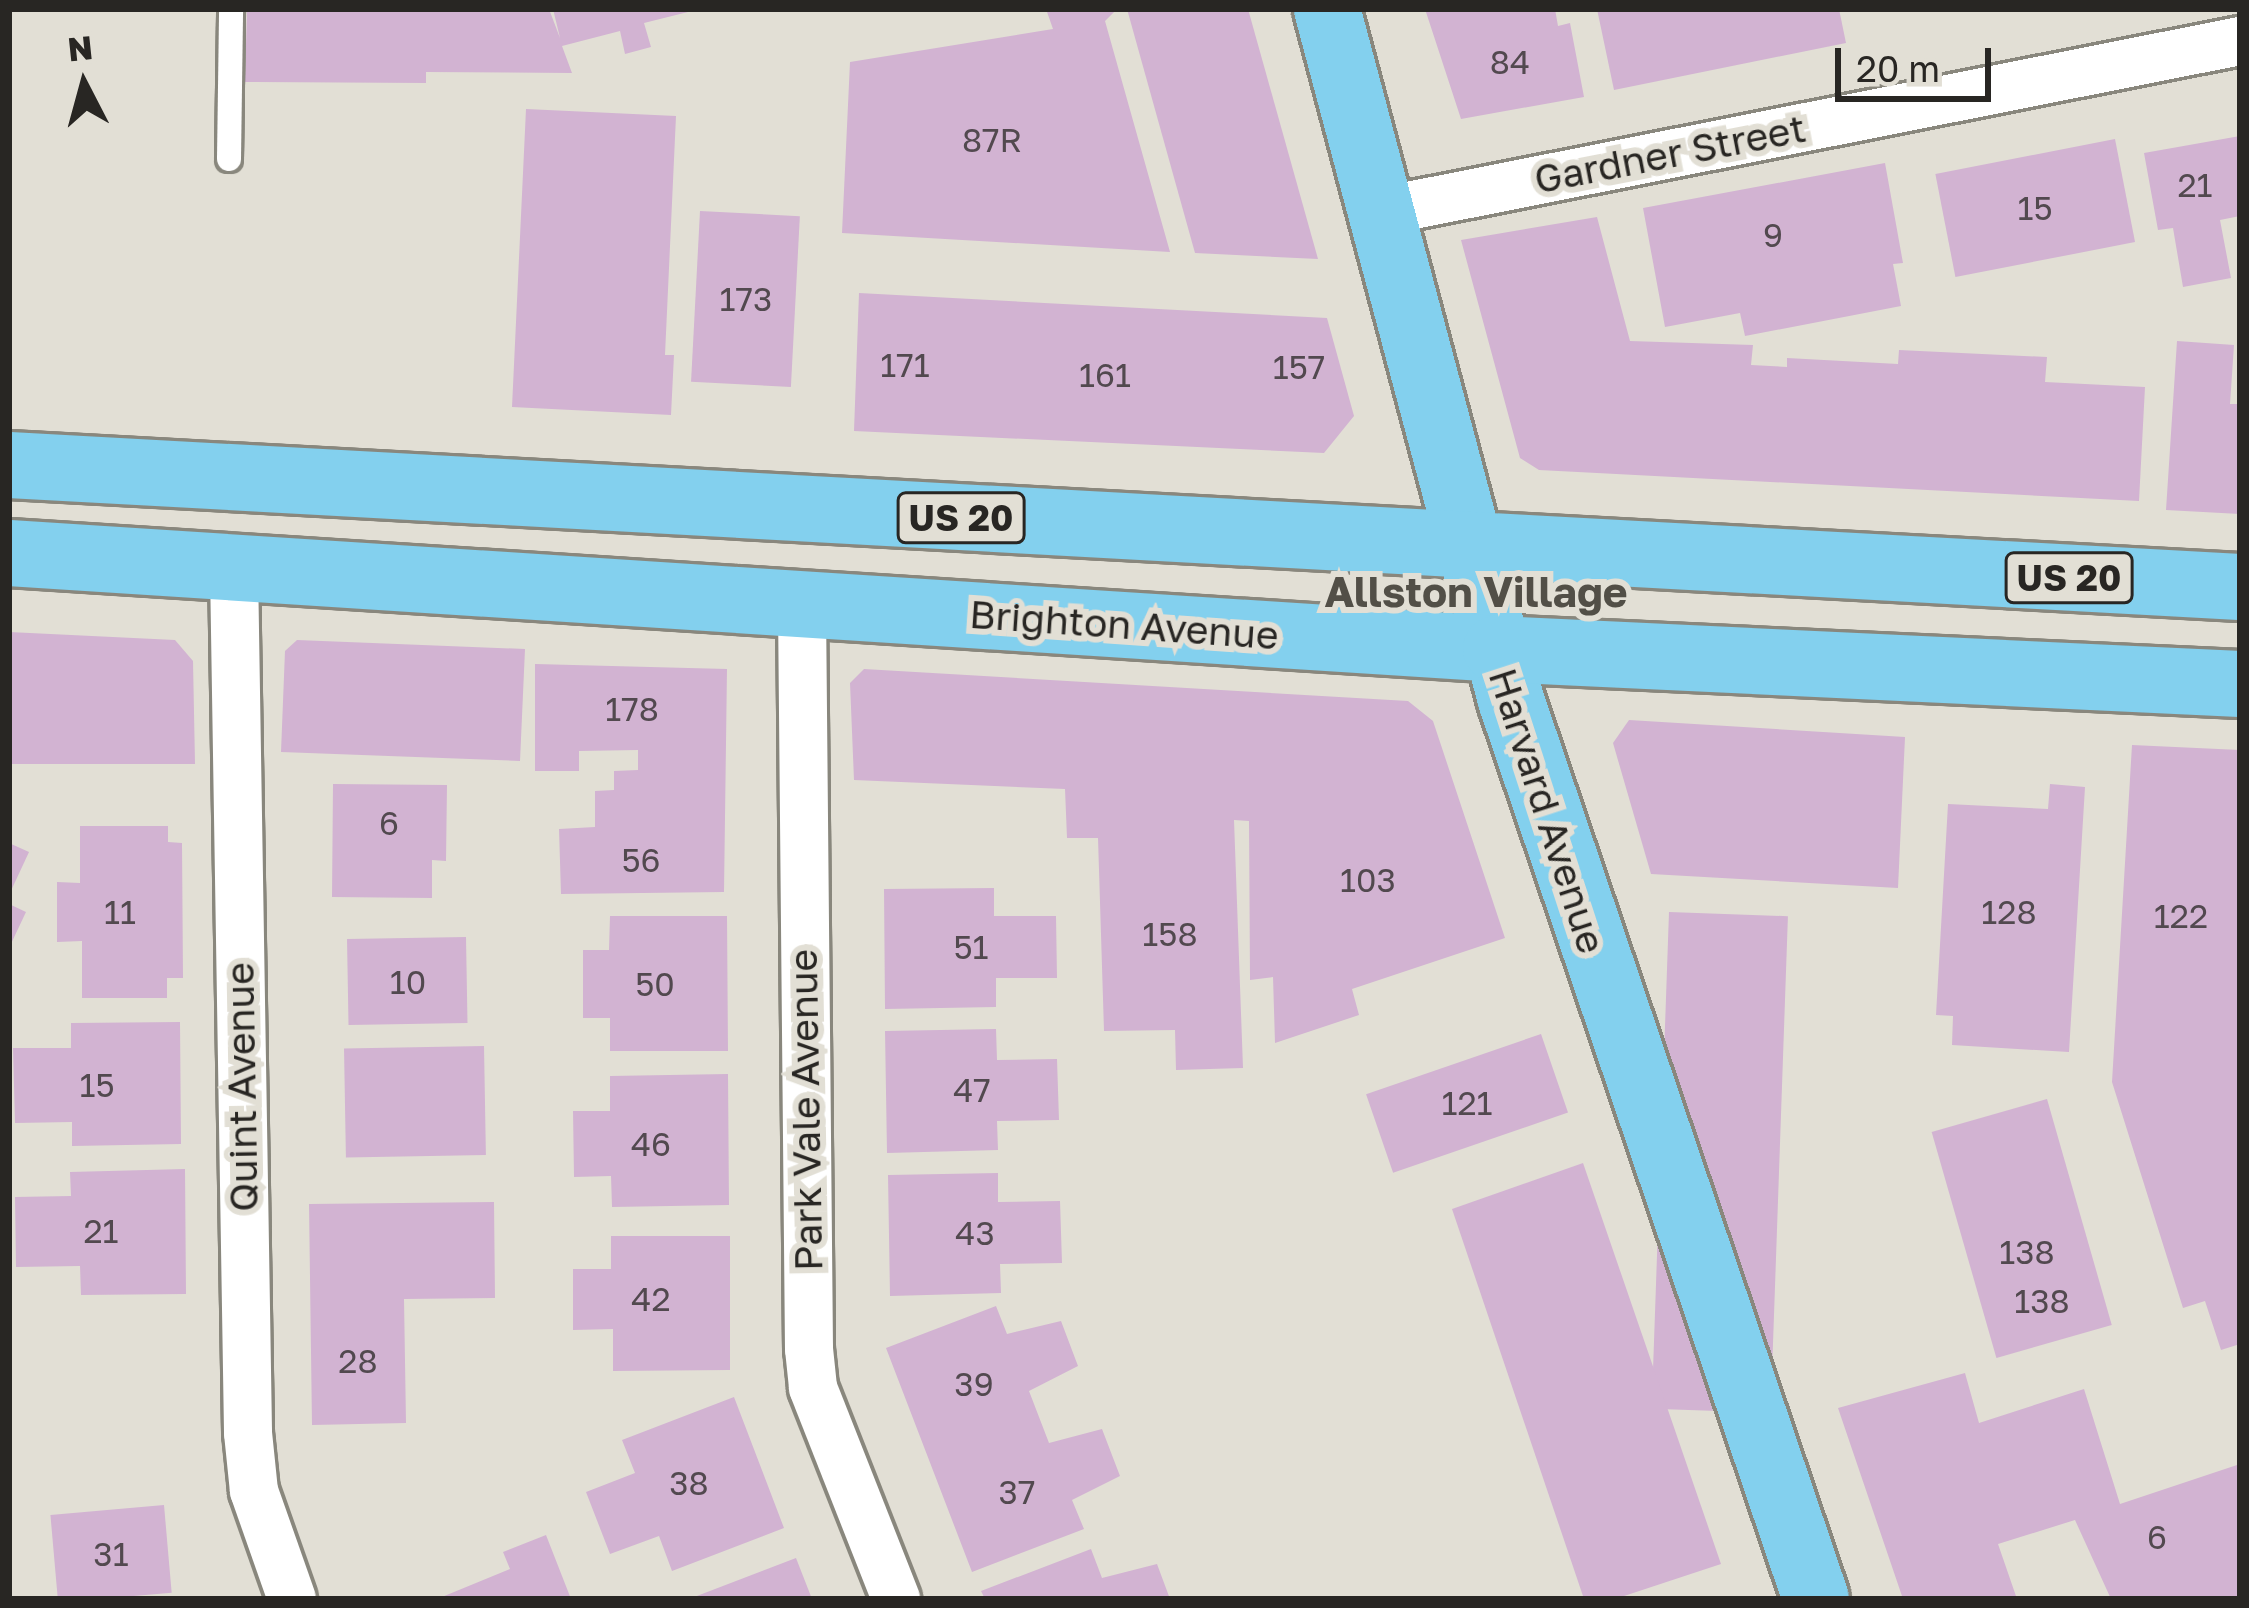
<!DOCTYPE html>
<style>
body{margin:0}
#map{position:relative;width:2249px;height:1608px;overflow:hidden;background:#e2dfd5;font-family:"Golos Text",sans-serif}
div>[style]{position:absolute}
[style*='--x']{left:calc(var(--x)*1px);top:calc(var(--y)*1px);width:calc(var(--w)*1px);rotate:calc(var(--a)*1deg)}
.building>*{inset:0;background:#d2b3d2;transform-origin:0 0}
.roads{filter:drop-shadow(3px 0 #89877d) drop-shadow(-3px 0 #89877d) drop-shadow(0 3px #89877d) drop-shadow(0 -3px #89877d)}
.lane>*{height:24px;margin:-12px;padding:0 12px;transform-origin:12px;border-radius:12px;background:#fff}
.street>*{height:48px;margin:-24px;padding:0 24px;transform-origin:24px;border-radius:24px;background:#fff}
.primary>*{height:66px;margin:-33px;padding:0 33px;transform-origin:33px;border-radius:33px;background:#83d0ee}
span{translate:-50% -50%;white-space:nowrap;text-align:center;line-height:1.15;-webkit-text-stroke:12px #e2dfd5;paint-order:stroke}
.number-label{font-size:33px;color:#52494f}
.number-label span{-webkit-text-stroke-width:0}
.shield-label span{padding:3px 9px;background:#e2dfd5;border:3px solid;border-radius:9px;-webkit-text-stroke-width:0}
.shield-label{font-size:36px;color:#282623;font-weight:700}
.street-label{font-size:39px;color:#282623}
.neighbourhood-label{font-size:42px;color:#524f47;font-weight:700}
.frame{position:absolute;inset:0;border:12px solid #282623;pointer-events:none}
.north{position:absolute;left:24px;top:24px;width:120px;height:120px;-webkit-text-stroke:9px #e2dfd5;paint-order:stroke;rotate:354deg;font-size:33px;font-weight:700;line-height:48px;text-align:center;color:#282623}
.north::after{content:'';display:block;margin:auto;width:42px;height:54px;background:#282623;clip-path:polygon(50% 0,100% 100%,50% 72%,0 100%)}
.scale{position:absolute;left:1835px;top:48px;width:156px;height:54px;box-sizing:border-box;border:6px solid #282623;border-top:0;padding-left:15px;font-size:36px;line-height:42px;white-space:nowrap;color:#282623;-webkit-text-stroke:9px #e2dfd5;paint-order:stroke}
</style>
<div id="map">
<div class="building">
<div style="clip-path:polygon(247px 9px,549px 9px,560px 38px,553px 9px,692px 11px,644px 23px,651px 47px,625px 54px,620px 31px,562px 46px,572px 73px,426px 72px,426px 83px,245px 82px)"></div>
<div style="clip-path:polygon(1046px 9px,1117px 9px,1105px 21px,1170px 252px,842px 233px,850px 62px,1053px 29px)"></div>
<div style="clip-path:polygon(1127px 9px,1248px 9px,1318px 259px,1195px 253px)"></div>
<div style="clip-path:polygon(1425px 9px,1555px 9px,1558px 26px,1570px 23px,1584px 97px,1461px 119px)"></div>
<div style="clip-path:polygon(1597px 9px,1839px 9px,1846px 43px,1614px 90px)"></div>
<div style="clip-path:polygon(526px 109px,676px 116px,665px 355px,674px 355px,671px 415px,512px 407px)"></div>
<div style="clip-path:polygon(2240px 136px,2240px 216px,2220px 220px,2231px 278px,2183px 287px,2173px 228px,2158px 230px,2144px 153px)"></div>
<div style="left:2115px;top:139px;width:105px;height:183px;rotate:79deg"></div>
<div style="clip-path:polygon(1885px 163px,1903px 263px,1893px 264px,1901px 306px,1745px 336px,1740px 313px,1665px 327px,1643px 208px)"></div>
<div style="left:700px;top:211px;width:100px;height:171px;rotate:3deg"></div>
<div style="clip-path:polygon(1597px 217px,1630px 341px,1753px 345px,1751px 365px,1787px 367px,1787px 358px,1898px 364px,1899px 350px,2047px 357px,2045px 382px,2145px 387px,2139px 501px,1539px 470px,1520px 458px,1461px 240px)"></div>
<div style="clip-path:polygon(859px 293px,1327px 318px,1354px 416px,1324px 453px,854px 431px)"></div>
<div style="clip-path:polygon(2177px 341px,2234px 345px,2230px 404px,2240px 404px,2240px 514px,2166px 510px)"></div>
<div style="clip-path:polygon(9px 632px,175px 640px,193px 661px,195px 764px,9px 764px)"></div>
<div style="clip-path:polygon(297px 640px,525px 649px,520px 761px,281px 752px,285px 651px)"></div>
<div style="clip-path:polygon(535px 664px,727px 669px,724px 892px,561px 894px,559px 829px,595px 827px,595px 791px,614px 790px,614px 771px,638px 770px,638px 750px,579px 751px,579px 771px,535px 771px)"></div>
<div style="clip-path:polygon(864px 669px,1408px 701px,1433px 721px,1505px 938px,1352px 989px,1359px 1015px,1275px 1043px,1273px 977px,1250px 980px,1249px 821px,1234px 820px,1243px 1068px,1176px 1070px,1175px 1030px,1104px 1031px,1098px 838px,1067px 838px,1065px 789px,854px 780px,850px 683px)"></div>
<div style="clip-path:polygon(1629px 720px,1905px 737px,1898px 888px,1651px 874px,1613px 743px)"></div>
<div style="clip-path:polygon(2132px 745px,2240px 750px,2240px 1344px,2221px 1350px,2205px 1301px,2183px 1308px,2112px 1082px)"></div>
<div style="clip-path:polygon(333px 784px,447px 785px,446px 861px,432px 860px,432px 898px,332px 897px)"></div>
<div style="clip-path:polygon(2050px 784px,2085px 787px,2069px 1052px,1952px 1045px,1953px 1016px,1936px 1015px,1948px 804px,2048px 809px)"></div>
<div style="clip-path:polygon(80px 826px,168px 826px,168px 842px,182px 843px,183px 978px,167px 978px,167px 998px,82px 998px,82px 941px,57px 942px,57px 882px,80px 883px)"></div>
<div style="clip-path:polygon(9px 843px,29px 852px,9px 895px)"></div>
<div style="clip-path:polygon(994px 888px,994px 916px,1056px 916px,1057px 978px,996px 978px,996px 1007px,885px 1009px,884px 889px)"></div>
<div style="clip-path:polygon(9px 904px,26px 912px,9px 948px)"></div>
<div style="left:1669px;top:912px;width:119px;height:497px;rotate:2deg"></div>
<div style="clip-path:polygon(610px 916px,727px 916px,728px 1051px,610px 1051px,610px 1018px,583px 1018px,583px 950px,609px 950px)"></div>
<div style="left:466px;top:937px;width:86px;height:119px;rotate:89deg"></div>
<div style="clip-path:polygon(180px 1022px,181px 1144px,72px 1146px,72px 1122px,15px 1123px,13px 1048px,71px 1048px,71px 1023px)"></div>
<div style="clip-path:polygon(996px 1029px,997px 1060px,1057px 1059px,1059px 1120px,997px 1121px,998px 1150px,887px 1153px,885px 1031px)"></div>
<div style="left:1541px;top:1034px;width:83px;height:185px;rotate:71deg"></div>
<div style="left:484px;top:1046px;width:109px;height:140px;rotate:89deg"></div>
<div style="clip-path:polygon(728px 1074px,729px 1205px,612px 1207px,611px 1176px,574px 1177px,573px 1111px,610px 1111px,610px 1076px)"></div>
<div style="left:2047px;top:1099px;width:235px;height:120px;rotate:74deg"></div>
<div style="clip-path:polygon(1583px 1163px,1721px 1564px,1615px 1599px,1584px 1599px,1452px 1209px)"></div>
<div style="clip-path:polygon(185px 1169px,186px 1294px,81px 1295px,80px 1266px,16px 1267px,15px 1197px,71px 1196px,70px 1172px)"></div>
<div style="clip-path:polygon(998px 1173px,998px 1202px,1060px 1201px,1062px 1263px,1000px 1264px,1001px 1293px,890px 1296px,888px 1175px)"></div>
<div style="clip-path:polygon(494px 1202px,495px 1298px,404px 1299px,406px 1423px,312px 1425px,309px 1204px)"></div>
<div style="clip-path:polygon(611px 1236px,730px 1236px,730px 1370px,613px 1371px,613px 1329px,573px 1330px,573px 1269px,611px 1269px)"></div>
<div style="clip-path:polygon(996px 1306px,1007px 1334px,1061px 1321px,1078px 1366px,1029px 1391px,1049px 1443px,1102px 1429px,1120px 1476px,1072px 1500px,1084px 1529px,972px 1572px,886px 1348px)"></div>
<div style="clip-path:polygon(1965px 1373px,1979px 1423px,2084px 1389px,2120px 1504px,2240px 1464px,2240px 1599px,2111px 1599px,2075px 1520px,1998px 1544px,2017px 1599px,1903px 1599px,1838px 1408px)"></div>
<div style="clip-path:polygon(734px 1397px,784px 1528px,672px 1571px,659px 1536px,610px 1554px,586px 1492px,635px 1473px,622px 1440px)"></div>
<div style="left:164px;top:1505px;width:88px;height:114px;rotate:85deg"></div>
<div style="clip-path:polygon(546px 1535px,571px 1599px,437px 1599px,510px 1569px,503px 1552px)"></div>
<div style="clip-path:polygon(1091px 1549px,1102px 1578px,1157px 1564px,1170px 1599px,985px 1599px,981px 1591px)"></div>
<div style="clip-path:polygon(796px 1558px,812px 1599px,689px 1599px)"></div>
</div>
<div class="roads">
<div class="lane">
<div style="--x:229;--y:159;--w:150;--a:-89.2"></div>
</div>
<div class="street">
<div style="--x:1383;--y:211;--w:874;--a:-11.22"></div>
<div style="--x:234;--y:569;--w:864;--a:89.07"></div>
<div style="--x:248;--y:1433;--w:58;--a:84.1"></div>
<div style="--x:254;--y:1491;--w:114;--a:70.6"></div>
<div style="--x:802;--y:606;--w:743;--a:89.46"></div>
<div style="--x:809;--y:1349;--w:39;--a:84"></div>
<div style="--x:813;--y:1388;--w:227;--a:68.5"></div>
</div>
<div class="primary">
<div style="--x:1327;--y:9;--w:715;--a:75.09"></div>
<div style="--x:1511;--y:700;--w:949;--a:71.26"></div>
<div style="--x:9;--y:465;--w:2234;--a:3.13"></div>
<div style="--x:9;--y:553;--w:1490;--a:3.69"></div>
<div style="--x:1496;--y:649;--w:745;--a:2.69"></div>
</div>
</div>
<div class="number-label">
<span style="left:1510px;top:62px">84</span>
<span style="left:992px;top:140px">87R</span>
<span style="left:2195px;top:185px">21</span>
<span style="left:2035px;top:208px">15</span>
<span style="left:1773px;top:235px">9</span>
<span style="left:746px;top:299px">173</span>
<span style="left:905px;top:365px">171</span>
<span style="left:1299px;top:367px">157</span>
<span style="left:1105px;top:375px">161</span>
<span style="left:632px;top:709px">178</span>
<span style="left:389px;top:823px">6</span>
<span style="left:641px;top:860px">56</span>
<span style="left:1368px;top:880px">103</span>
<span style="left:120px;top:912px">11</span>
<span style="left:2009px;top:912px">128</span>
<span style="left:2181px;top:916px">122</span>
<span style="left:1170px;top:934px">158</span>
<span style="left:971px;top:947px">51</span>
<span style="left:408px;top:982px">10</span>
<span style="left:655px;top:984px">50</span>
<span style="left:97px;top:1085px">15</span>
<span style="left:972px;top:1090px">47</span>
<span style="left:1467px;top:1103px">121</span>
<span style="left:651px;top:1144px">46</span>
<span style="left:101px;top:1231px">21</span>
<span style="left:975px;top:1233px">43</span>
<span style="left:2027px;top:1252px">138</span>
<span style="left:651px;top:1299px">42</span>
<span style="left:2042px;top:1301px">138</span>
<span style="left:358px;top:1361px">28</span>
<span style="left:974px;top:1384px">39</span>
<span style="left:689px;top:1483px">38</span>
<span style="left:1017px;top:1492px">37</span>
<span style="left:2157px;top:1537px">6</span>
<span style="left:111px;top:1554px">31</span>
</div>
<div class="shield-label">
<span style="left:961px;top:518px">US 20</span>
<span style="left:2069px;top:578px">US 20</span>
</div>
<div class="street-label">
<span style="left:1670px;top:154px;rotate:-11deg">Gardner Street</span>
<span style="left:1124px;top:625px;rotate:4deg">Brighton Avenue</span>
<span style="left:1547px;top:811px;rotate:72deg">Harvard Avenue</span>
<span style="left:242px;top:1087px;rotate:-91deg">Quint Avenue</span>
<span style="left:806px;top:1110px;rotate:-91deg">Park Vale Avenue</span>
</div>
<div class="neighbourhood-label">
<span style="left:1476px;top:591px">Allston Village</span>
</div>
<div class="frame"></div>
<div class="north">N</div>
<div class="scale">20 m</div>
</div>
